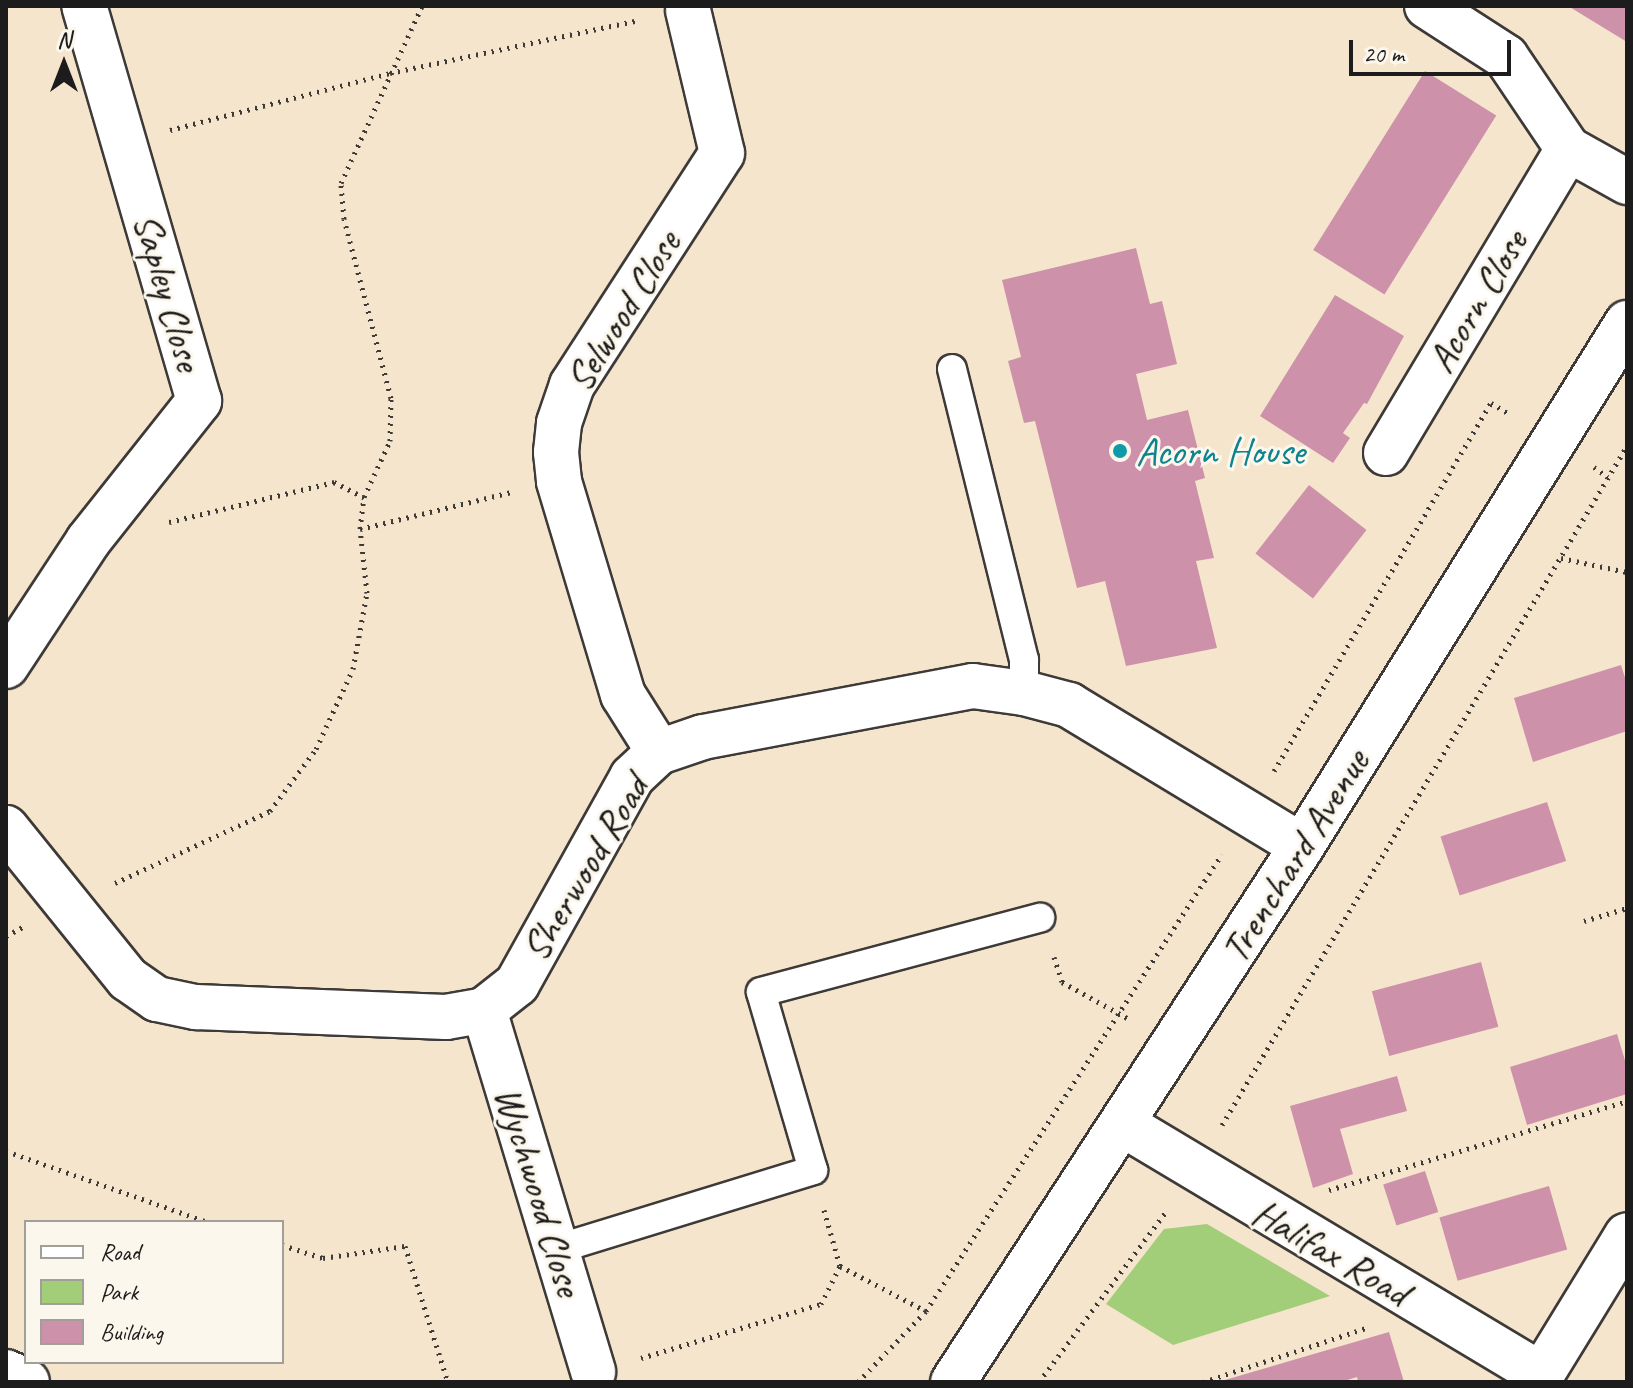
<!DOCTYPE html>
<style>
body{margin:0}
#map{position:relative;width:1633px;height:1388px;overflow:hidden;background:#f6e5cd;font-family:Caveat,sans-serif}
div>[style]{position:absolute}
[style*='--x']{left:calc(var(--x)*1px);top:calc(var(--y)*1px);width:calc(var(--w)*1px);rotate:calc(var(--a)*1deg)}
.green>*{inset:0;background:#a2ce7a}
.building>*{inset:0;background:#ce91aa;transform-origin:0 0}
.path>*{height:5px;margin-top:-2.5px;transform-origin:0;background:repeating-linear-gradient(90deg,#3d3a37 0 2px,transparent 0 8px)}
.roads{filter:drop-shadow(2px 0 #3d3a37) drop-shadow(-2px 0 #3d3a37) drop-shadow(0 2px #3d3a37) drop-shadow(0 -2px #3d3a37)}
.service>*{height:28px;margin:-14px;padding:0 14px;transform-origin:14px;border-radius:14px;background:#fff}
.minor>*{height:44px;margin:-22px;padding:0 22px;transform-origin:22px;border-radius:22px;background:#fff}
.tertiary>*{height:44px;margin:-22px;padding:0 22px;transform-origin:22px;border-radius:22px;background:#fff}
.dots>*{width:22px;height:22px;translate:-50% -50%;box-sizing:border-box;border:4px solid #fbf7ec;border-radius:50%}
span{translate:-50% -50%;white-space:nowrap;text-align:center;line-height:1.15;-webkit-text-stroke:6px #fbf7ec;paint-order:stroke}
.street-label{font-size:40px;color:#1c1c1c}
.culture-label{font-size:40px;color:#0d838f}
.left{translate:0 -50%;text-align:left}
.frame{position:absolute;inset:0;border:8px solid #1c1c1c;pointer-events:none}
.legend{position:absolute;left:24px;top:1220px;width:260px;height:144px;box-sizing:border-box;background:#fbf7ec;border:2px solid #a29f99;margin:0;padding:10px 14px;list-style:none;font-size:24px;color:#1c1c1c}
.legend li{display:flex;align-items:center;gap:16px;height:40px}
.legend b{width:40px;border:2px solid #a29f99}
.north{position:absolute;left:24px;top:24px;width:80px;height:80px;-webkit-text-stroke:6px #fbf7ec;paint-order:stroke;rotate:0deg;font-size:22px;font-weight:700;line-height:32px;text-align:center;color:#1c1c1c}
.north::after{content:'';display:block;margin:auto;width:28px;height:36px;background:#1c1c1c;clip-path:polygon(50% 0,100% 100%,50% 72%,0 100%)}
.scale{position:absolute;left:1349px;top:40px;width:162px;height:36px;box-sizing:border-box;border:4px solid #1c1c1c;border-top:0;padding-left:10px;font-size:24px;line-height:28px;white-space:nowrap;color:#1c1c1c;-webkit-text-stroke:6px #fbf7ec;paint-order:stroke}
</style>
<div id="map">
<div class="green">
<div style="clip-path:polygon(1207px 1224px,1330px 1296px,1173px 1345px,1106px 1304px,1164px 1229px)"></div>
</div>
<div class="building">
<div style="clip-path:polygon(1568px 6px,1627px 6px,1627px 42px)"></div>
<div style="left:1425px;top:71px;width:84px;height:211px;rotate:32deg"></div>
<div style="clip-path:polygon(1136px 248px,1150px 304px,1162px 301px,1177px 364px,1136px 374px,1147px 420px,1188px 410px,1205px 478px,1195px 481px,1214px 558px,1196px 561px,1217px 648px,1126px 666px,1105px 581px,1077px 588px,1035px 421px,1024px 423px,1008px 361px,1021px 357px,1002px 280px)"></div>
<div style="clip-path:polygon(1335px 295px,1404px 336px,1367px 404px,1364px 403px,1343px 433px,1350px 438px,1333px 463px,1260px 416px)"></div>
<div style="left:1309px;top:485px;width:73px;height:87px;rotate:38deg"></div>
<div style="clip-path:polygon(1621px 665px,1627px 684px,1627px 731px,1533px 762px,1514px 698px)"></div>
<div style="left:1547px;top:802px;width:62px;height:112px;rotate:72deg"></div>
<div style="left:1481px;top:962px;width:67px;height:113px;rotate:75deg"></div>
<div style="clip-path:polygon(1617px 1034px,1627px 1067px,1627px 1094px,1527px 1125px,1510px 1067px)"></div>
<div style="clip-path:polygon(1397px 1076px,1407px 1111px,1340px 1129px,1353px 1174px,1313px 1188px,1290px 1106px)"></div>
<div style="left:1425px;top:1171px;width:43px;height:44px;rotate:72deg"></div>
<div style="left:1549px;top:1186px;width:66px;height:114px;rotate:74deg"></div>
<div style="clip-path:polygon(1389px 1332px,1404px 1382px,1358px 1382px,1357px 1377px,1341px 1382px,1218px 1382px)"></div>
</div>
<div class="path">
<div style="--x:170;--y:130;--w:227;--a:-14.5"></div>
<div style="--x:390;--y:73;--w:255;--a:-12"></div>
<div style="--x:1594;--y:467;--w:17;--a:36"></div>
<div style="--x:169;--y:522;--w:170;--a:-13.6"></div>
<div style="--x:334;--y:482;--w:34;--a:27"></div>
<div style="--x:360;--y:529;--w:156;--a:-13.7"></div>
<div style="--x:1561;--y:558;--w:67;--a:12"></div>
<div style="--x:1274;--y:771;--w:427;--a:-59.5"></div>
<div style="--x:1491;--y:403;--w:23;--a:31"></div>
<div style="--x:115;--y:883;--w:171;--a:-24.9"></div>
<div style="--x:270;--y:811;--w:77;--a:-53.4"></div>
<div style="--x:316;--y:749;--w:88;--a:-65.2"></div>
<div style="--x:353;--y:669;--w:77;--a:-79.6"></div>
<div style="--x:367;--y:593;--w:64;--a:-96.2"></div>
<div style="--x:360;--y:529;--w:32;--a:-83"></div>
<div style="--x:364;--y:497;--w:62;--a:-65.1"></div>
<div style="--x:390;--y:441;--w:43;--a:-88.7"></div>
<div style="--x:391;--y:398;--w:185;--a:-104.7"></div>
<div style="--x:344;--y:219;--w:36;--a:-95"></div>
<div style="--x:341;--y:183;--w:195;--a:-65.4"></div>
<div style="--x:1584;--y:921;--w:45;--a:-16.8"></div>
<div style="--x:6;--y:936;--w:19;--a:-28"></div>
<div style="--x:1054;--y:957;--w:26;--a:72"></div>
<div style="--x:1062;--y:982;--w:77;--a:28.9"></div>
<div style="--x:1222;--y:1125;--w:791;--a:-59.19"></div>
<div style="--x:6;--y:1151;--w:214;--a:19.4"></div>
<div style="--x:1329;--y:1190;--w:311;--a:-16.6"></div>
<div style="--x:824;--y:1210;--w:58;--a:74.1"></div>
<div style="--x:840;--y:1266;--w:97;--a:27.6"></div>
<div style="--x:282;--y:1245;--w:43;--a:17.6"></div>
<div style="--x:323;--y:1258;--w:83;--a:-8.3"></div>
<div style="--x:405;--y:1246;--w:143;--a:72.5"></div>
<div style="--x:641;--y:1358;--w:188;--a:-16.7"></div>
<div style="--x:821;--y:1304;--w:42;--a:-63.4"></div>
<div style="--x:858;--y:1382;--w:98;--a:-46.2"></div>
<div style="--x:926;--y:1311;--w:544;--a:-57.07"></div>
<div style="--x:1039;--y:1382;--w:214;--a:-53.3"></div>
<div style="--x:1203;--y:1382;--w:172;--a:-18.3"></div>
</div>
<div class="roads">
<div class="service">
<div style="--x:952;--y:369;--w:300;--a:76.1"></div>
<div style="--x:1024;--y:660;--w:33;--a:90"></div>
<div style="--x:557;--y:1249;--w:268;--a:-17.1"></div>
<div style="--x:813;--y:1170;--w:185;--a:-106.3"></div>
<div style="--x:761;--y:992;--w:289;--a:-14.9"></div>
</div>
<div class="minor">
<div style="--x:1427;--y:6;--w:94;--a:32.8"></div>
<div style="--x:1506;--y:57;--w:111;--a:56"></div>
<div style="--x:1386;--y:453;--w:354;--a:-59.1"></div>
<div style="--x:1568;--y:149;--w:68;--a:29.2"></div>
<div style="--x:6;--y:666;--w:149;--a:-56.7"></div>
<div style="--x:88;--y:541;--w:179;--a:-51.6"></div>
<div style="--x:199;--y:401;--w:411;--a:-106.2"></div>
<div style="--x:659;--y:752;--w:67;--a:-122.3"></div>
<div style="--x:623;--y:695;--w:223;--a:-106.7"></div>
<div style="--x:559;--y:481;--w:29;--a:-96"></div>
<div style="--x:556;--y:452;--w:29;--a:-84"></div>
<div style="--x:559;--y:423;--w:40;--a:-71.1"></div>
<div style="--x:572;--y:385;--w:276;--a:-57.1"></div>
<div style="--x:722;--y:153;--w:147;--a:-103.4"></div>
<div style="--x:6;--y:828;--w:194;--a:51.1"></div>
<div style="--x:128;--y:979;--w:35;--a:35"></div>
<div style="--x:157;--y:999;--w:40;--a:12"></div>
<div style="--x:196;--y:1007;--w:250;--a:2.3"></div>
<div style="--x:446;--y:1017;--w:39;--a:-10"></div>
<div style="--x:484;--y:1010;--w:42;--a:-38.2"></div>
<div style="--x:517;--y:984;--w:237;--a:-60.9"></div>
<div style="--x:632;--y:777;--w:37;--a:-43"></div>
<div style="--x:659;--y:752;--w:46;--a:-18.8"></div>
<div style="--x:703;--y:737;--w:275;--a:-10.7"></div>
<div style="--x:973;--y:686;--w:51;--a:7.8"></div>
<div style="--x:1024;--y:693;--w:47;--a:14.9"></div>
<div style="--x:1069;--y:705;--w:272;--a:31.2"></div>
<div style="--x:484;--y:1010;--w:378;--a:73.2"></div>
<div style="--x:1124;--y:1125;--w:486;--a:30.9"></div>
<div style="--x:6;--y:1372;--w:23;--a:25"></div>
<div style="--x:1537;--y:1382;--w:172;--a:-58.5"></div>
</div>
<div class="tertiary">
<div style="--x:953;--y:1382;--w:640;--a:-56.93"></div>
<div style="--x:1302;--y:846;--w:616;--a:-58.14"></div>
</div>
</div>
<div class="dots">
<div style="left:1120px;top:451px;background:#0f9aa8"></div>
</div>
<div class="street-label">
<span style="left:168px;top:292px;rotate:74deg">Sapley Close</span>
<span style="left:1477px;top:301px;rotate:-59deg">Acorn Close</span>
<span style="left:623px;top:311px;rotate:-58deg">Selwood Close</span>
<span style="left:1295px;top:856px;rotate:-58deg">Trenchard Avenue</span>
<span style="left:585px;top:868px;rotate:-59deg">Sherwood Road</span>
<span style="left:539px;top:1191px;rotate:73deg">Wychwood Close</span>
<span style="left:1331px;top:1252px;rotate:30deg">Halifax Road</span>
</div>
<div class="culture-label">
<span class="left" style="left:1136px;top:451px">Acorn House</span>
</div>
<div class="frame"></div>
<ul class="legend">
<li><b style="height:10px;background:#fff"></b>Road</li>
<li><b style="height:22px;background:#a2ce7a"></b>Park</li>
<li><b style="height:22px;background:#ce91aa"></b>Building</li>
</ul>
<div class="north">N</div>
<div class="scale">20 m</div>
</div>
